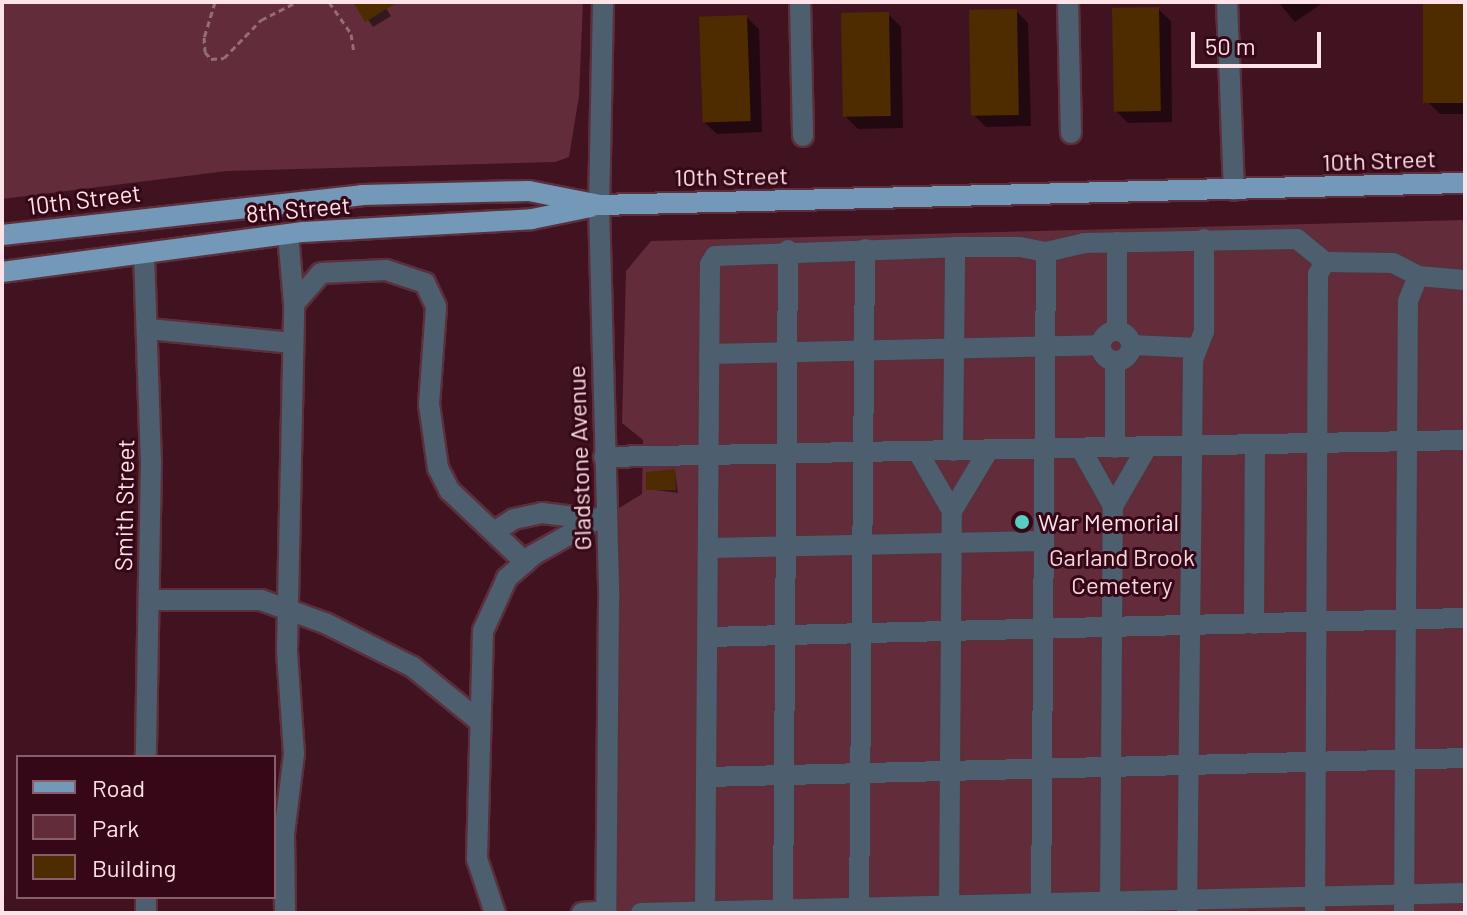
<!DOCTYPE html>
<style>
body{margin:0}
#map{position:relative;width:1467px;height:915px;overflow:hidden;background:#411220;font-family:Barlow,sans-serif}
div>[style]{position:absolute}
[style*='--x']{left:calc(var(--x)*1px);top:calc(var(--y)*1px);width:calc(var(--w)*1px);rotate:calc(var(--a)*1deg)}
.green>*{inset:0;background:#632c3a}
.shadow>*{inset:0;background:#0007}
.building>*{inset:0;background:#4e2c00;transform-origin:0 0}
.path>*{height:3px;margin-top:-1.5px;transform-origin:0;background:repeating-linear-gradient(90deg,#946d77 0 6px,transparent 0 10px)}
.roads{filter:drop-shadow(2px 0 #5b2f3c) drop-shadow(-2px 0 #5b2f3c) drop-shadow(0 2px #5b2f3c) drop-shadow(0 -2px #5b2f3c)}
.minor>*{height:20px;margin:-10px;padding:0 10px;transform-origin:10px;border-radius:10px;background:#4d5f6e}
.minor>.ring{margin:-10px;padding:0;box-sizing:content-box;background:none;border:20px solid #4d5f6e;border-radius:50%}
.major>*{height:20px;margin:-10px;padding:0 10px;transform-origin:10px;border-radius:10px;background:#7398b8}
.dots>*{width:22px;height:22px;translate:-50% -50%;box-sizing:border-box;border:4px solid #360717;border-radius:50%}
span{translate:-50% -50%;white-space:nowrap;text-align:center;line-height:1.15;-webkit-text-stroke:6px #360717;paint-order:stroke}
.street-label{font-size:24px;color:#fde2e7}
.poi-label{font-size:24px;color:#fde2e7}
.left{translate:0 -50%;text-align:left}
.park-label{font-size:24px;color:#f3d7dc}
.frame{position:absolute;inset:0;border:4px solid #fde2e7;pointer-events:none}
.legend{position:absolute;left:16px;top:755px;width:260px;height:144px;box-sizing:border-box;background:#360717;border:2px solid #865f6a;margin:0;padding:10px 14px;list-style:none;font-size:24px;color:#fde2e7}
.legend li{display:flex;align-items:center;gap:16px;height:40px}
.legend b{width:40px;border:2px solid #865f6a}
.scale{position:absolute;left:1191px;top:32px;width:130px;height:36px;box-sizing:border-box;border:4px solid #fde2e7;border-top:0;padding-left:10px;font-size:24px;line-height:28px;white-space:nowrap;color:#fde2e7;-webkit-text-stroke:6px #360717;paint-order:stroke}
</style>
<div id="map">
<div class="green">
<div style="clip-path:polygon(2px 2px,583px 2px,579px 96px,569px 157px,555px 162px,227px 171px,2px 199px)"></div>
<div style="clip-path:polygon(1465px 220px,1465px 913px,616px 913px,619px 508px,642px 494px,643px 440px,622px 423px,626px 271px,651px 241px)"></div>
</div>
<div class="shadow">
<div style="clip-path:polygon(356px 2px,382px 2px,391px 16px,373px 27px)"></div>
<div style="clip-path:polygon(1278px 2px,1324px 2px,1295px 22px)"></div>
<div style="clip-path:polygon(1425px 2px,1465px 2px,1465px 114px,1440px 114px,1428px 102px)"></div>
<div style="clip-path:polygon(1158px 9px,1171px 21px,1172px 122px,1128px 123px,1116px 111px)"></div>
<div style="clip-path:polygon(1016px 11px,1028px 23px,1031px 126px,986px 127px,974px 115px)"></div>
<div style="clip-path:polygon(888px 14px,901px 27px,903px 128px,858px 129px,846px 117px)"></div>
<div style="clip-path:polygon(746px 17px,759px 29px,762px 132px,717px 134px,704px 122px)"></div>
<div style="clip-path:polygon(675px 471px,678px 493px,648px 489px)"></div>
</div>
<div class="building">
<div style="clip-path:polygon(353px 2px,398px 2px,365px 22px)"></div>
<div style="left:1423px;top:2px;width:42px;height:101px"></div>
<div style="left:1159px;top:7px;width:104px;height:47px;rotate:89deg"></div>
<div style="left:1017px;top:9px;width:106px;height:48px;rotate:89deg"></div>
<div style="left:889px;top:12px;width:104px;height:48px;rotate:89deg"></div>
<div style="left:747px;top:15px;width:106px;height:48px;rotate:88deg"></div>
<div style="clip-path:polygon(675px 469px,676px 490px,646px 490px,646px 472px)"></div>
</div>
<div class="path">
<div style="--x:215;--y:2;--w:37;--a:107"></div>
<div style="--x:204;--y:37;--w:15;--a:86"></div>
<div style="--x:205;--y:52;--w:9;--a:49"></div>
<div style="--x:211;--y:59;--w:13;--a:-4"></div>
<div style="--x:224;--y:58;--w:53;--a:-45.8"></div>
<div style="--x:261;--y:20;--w:39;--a:-27"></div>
<div style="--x:329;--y:2;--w:39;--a:55"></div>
<div style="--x:351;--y:34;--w:19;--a:81"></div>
</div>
<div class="roads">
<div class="minor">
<div style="--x:603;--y:2;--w:203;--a:91.1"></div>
<div style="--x:599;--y:205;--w:395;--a:88.5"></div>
<div style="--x:609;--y:600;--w:313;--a:90.5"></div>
<div style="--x:800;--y:2;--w:134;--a:88.7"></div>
<div style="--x:1068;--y:2;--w:131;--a:88.7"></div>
<div style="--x:1227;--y:2;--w:188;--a:87.9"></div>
<div style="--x:1117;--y:242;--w:88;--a:90"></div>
<div style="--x:144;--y:253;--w:208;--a:88.1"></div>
<div style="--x:151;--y:461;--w:296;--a:91"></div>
<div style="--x:294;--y:304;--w:41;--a:-48.9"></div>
<div style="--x:321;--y:273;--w:65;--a:-2.6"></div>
<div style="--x:386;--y:270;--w:41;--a:18.4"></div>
<div style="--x:425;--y:283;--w:26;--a:65"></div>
<div style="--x:436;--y:307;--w:97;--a:94.1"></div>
<div style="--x:429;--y:404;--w:65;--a:82"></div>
<div style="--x:438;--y:468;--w:25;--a:63"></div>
<div style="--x:449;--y:490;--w:105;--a:43.5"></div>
<div style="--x:148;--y:329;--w:146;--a:5.5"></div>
<div class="ring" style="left:1101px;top:331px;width:10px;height:10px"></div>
<div style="--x:1132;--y:345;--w:65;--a:2.6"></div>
<div style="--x:709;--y:354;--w:390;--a:-1.3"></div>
<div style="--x:1115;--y:448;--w:86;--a:-90"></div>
<div style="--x:1081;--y:449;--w:65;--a:60.7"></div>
<div style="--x:953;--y:451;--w:204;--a:-89.4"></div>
<div style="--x:918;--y:452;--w:68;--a:60"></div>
<div style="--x:604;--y:457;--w:861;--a:-1.13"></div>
<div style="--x:494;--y:532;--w:24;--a:-33"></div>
<div style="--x:514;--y:519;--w:29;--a:-12"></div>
<div style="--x:542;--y:513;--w:31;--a:7"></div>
<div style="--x:573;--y:517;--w:14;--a:36"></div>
<div style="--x:708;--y:548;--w:336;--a:-1.2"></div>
<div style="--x:149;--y:600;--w:112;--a:0"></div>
<div style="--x:261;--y:600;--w:68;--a:19.8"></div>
<div style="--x:325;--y:623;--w:98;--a:26.6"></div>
<div style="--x:413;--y:667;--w:84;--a:39.2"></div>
<div style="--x:1254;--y:624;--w:180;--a:-89.7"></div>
<div style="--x:708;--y:637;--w:757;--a:-1.44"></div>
<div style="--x:706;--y:777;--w:759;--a:-1.43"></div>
<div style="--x:146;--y:897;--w:16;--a:90"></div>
<div style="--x:285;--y:913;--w:79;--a:-90.7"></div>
<div style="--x:284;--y:834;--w:81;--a:-82.9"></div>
<div style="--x:294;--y:754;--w:104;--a:-93.9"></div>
<div style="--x:287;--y:650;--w:346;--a:-88.8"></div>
<div style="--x:294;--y:304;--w:70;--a:-94.9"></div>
<div style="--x:495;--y:913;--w:57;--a:-108.4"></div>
<div style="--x:477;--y:859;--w:228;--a:-88.5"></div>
<div style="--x:483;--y:631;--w:58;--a:-65.6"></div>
<div style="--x:507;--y:578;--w:35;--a:-41"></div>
<div style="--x:533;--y:555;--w:84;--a:-29.3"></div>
<div style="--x:582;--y:913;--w:24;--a:-5"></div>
<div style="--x:641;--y:913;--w:824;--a:-1.39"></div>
<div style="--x:705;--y:913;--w:649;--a:-89.56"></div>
<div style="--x:710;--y:264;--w:9;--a:-58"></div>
<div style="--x:715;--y:256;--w:240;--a:-2.1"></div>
<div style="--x:955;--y:247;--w:65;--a:0"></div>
<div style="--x:1020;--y:247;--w:26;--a:11"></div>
<div style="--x:1046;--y:252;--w:39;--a:-13"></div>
<div style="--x:1084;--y:243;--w:213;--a:-1.1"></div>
<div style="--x:1297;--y:239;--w:36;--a:39"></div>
<div style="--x:1325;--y:262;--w:68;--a:0.8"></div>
<div style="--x:1393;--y:263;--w:28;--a:27"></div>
<div style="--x:1418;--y:276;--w:47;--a:4.9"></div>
<div style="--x:783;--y:913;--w:663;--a:-89.57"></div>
<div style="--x:859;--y:913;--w:664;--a:-89.48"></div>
<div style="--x:949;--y:913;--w:402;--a:-89.6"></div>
<div style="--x:952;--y:511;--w:70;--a:-59"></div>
<div style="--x:1041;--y:913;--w:661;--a:-89.57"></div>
<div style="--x:1110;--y:913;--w:407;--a:-89.6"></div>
<div style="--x:1113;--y:506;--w:68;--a:-60"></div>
<div style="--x:1187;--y:913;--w:553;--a:-89.38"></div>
<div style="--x:1193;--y:360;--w:30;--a:-69"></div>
<div style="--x:1204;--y:332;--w:93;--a:-90"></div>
<div style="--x:1315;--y:913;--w:639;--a:-89.73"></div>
<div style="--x:1318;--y:274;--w:14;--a:-60"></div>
<div style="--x:1404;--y:913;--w:612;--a:-89.63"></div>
<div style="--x:1408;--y:301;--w:27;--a:-68"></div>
</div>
<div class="major">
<div style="--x:2;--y:235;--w:362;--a:-6.3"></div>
<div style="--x:362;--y:195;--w:167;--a:-1.4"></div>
<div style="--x:529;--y:191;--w:71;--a:11.3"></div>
<div style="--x:599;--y:205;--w:866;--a:-1.46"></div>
<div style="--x:2;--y:272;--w:304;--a:-7.6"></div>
<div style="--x:303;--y:232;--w:229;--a:-3.2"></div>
<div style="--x:532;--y:219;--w:60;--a:-11.5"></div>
</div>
</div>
<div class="dots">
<div style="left:1022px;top:522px;background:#58cec1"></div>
</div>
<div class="street-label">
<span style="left:1379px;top:160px;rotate:-2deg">10th Street</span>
<span style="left:731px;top:176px;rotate:-1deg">10th Street</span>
<span style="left:84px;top:199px;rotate:-7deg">10th Street</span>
<span style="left:298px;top:209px;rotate:-5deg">8th Street</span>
<span style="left:579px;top:458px;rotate:-92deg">Gladstone Avenue</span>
<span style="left:124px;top:505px;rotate:-89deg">Smith Street</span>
</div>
<div class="poi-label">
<span class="left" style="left:1038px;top:522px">War Memorial</span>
</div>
<div class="park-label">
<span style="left:1122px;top:571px">Garland Brook<br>Cemetery</span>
</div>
<div class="frame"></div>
<ul class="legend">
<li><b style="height:10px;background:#7398b8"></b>Road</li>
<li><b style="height:22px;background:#632c3a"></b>Park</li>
<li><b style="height:22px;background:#4e2c00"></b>Building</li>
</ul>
<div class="scale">50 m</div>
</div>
